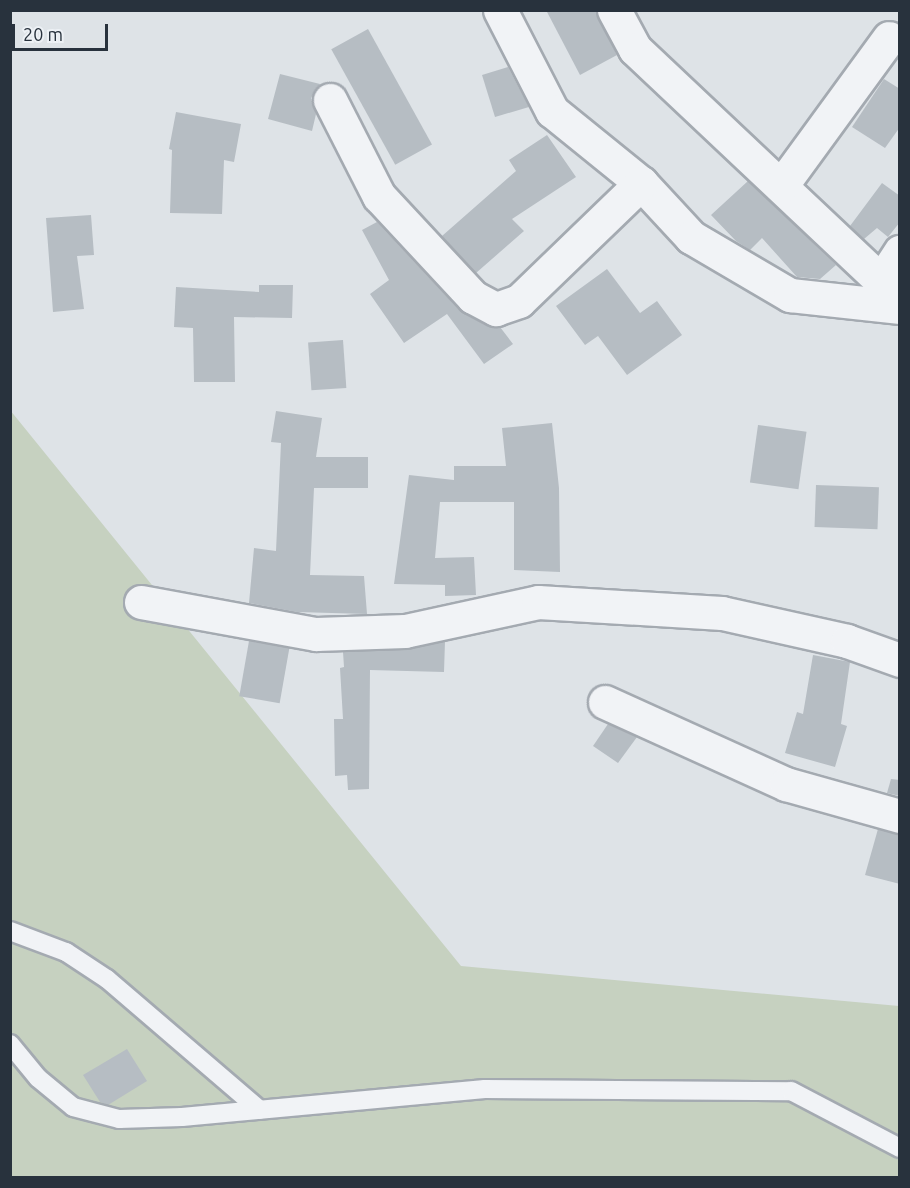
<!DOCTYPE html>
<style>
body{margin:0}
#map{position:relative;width:910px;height:1188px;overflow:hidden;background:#dee3e7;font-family:Ubuntu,sans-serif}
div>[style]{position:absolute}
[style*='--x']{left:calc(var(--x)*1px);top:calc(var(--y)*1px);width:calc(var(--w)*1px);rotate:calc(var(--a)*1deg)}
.green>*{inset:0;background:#c6d1c0}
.building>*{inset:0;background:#b6bdc3;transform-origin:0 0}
.roads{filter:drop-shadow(2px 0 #a4aab1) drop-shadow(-2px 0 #a4aab1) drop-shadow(0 2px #a4aab1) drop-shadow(0 -2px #a4aab1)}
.lane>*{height:18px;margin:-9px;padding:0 9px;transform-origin:9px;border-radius:9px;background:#f1f3f6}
.street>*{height:33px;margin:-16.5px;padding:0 16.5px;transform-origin:16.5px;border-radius:16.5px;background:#f1f3f6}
span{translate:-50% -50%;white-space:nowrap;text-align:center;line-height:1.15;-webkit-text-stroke:4.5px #edf1f5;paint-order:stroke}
.frame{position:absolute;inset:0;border:12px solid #28323d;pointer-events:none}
.scale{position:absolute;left:12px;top:24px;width:96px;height:27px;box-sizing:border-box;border:3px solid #28323d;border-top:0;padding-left:8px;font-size:18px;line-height:21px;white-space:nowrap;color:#28323d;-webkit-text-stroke:4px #edf1f5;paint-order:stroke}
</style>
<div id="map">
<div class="green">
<div style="clip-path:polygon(10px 410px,461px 966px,899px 1006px,899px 1177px,11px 1177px)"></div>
</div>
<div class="building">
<div style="clip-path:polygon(546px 10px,595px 10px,617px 55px,580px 75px)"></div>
<div style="left:368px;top:29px;width:132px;height:42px;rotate:61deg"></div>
<div style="clip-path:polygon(508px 67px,529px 107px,495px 117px,482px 75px)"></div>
<div style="clip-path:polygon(280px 74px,320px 84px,311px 98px,316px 114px,312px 131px,268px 119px)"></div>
<div style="clip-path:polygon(884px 79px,900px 89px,900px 127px,885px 148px,852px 127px)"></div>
<div style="clip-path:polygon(176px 112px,241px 124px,234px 162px,224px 160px,222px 214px,170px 213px,172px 150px,169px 149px)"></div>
<div style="clip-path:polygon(547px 135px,576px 177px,512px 219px,524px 231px,476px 273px,442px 236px,516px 171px,509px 160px)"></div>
<div style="clip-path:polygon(748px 181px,836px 265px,820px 279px,797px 277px,762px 238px,750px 250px,736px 241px,711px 215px)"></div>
<div style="clip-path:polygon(882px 183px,900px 196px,900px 222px,888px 237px,877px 228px,864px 239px,850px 226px)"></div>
<div style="clip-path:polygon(91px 215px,94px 255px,77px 256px,84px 309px,53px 312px,46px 218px)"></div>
<div style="clip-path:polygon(377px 222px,459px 310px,487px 326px,500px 327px,513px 344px,484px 364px,447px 314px,404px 343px,370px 294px,389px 280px,362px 230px)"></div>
<div style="clip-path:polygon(607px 269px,640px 313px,657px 301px,682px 335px,627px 375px,598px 336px,585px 345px,556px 306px)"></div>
<div style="clip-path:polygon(259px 285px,293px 285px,292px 318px,234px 317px,235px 382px,194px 382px,193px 328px,174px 327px,176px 287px,259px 292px)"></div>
<div style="left:343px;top:340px;width:48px;height:35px;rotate:86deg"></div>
<div style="clip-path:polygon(276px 411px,322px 418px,316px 457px,368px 457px,368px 488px,314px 488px,310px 575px,364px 576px,367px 614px,297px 612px,249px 603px,254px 548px,276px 551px,281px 443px,271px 442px)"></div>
<div style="clip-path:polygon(552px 423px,559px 488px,560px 572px,514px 570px,514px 502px,440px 502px,435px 558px,474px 557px,476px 595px,445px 596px,445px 585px,394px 584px,409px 475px,454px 480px,454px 466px,506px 466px,502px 428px)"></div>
<div style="left:758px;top:425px;width:49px;height:58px;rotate:8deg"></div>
<div style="left:816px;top:485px;width:63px;height:42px;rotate:2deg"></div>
<div style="left:249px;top:641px;width:41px;height:56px;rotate:10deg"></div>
<div style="clip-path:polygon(445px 641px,444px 672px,370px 670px,369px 789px,348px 790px,347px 775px,335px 776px,334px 719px,343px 719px,340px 668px,344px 667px,343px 652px,406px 650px)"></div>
<div style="clip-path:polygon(813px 655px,850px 662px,841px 724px,847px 726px,835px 767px,785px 753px,797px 712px,803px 714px)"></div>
<div style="clip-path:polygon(608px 724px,637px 737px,618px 763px,593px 746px)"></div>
<div style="clip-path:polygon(891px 779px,900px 780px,900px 796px,887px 793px)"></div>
<div style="clip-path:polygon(878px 829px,900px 834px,900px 884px,865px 875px)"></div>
<div style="clip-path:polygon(127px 1049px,147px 1081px,108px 1105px,100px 1102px,83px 1075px)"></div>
</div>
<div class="roads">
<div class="lane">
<div style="--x:10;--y:931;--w:60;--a:20.6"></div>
<div style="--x:66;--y:952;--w:49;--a:33.4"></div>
<div style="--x:107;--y:979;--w:201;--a:40.6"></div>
<div style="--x:10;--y:1044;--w:44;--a:50.5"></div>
<div style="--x:38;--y:1078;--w:45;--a:39.6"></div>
<div style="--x:73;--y:1107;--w:48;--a:14.6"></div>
<div style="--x:119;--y:1119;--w:63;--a:-1.8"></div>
<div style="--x:182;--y:1117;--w:304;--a:-5.3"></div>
<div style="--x:485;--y:1089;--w:306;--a:0.4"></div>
<div style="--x:791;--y:1091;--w:123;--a:27.6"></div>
</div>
<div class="street">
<div style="--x:500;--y:10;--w:114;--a:62.8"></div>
<div style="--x:552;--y:111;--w:114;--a:39"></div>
<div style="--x:641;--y:183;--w:74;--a:47.2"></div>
<div style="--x:691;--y:237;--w:115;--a:30.4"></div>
<div style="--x:790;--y:295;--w:111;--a:6.2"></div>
<div style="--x:614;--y:10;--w:44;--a:61.7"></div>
<div style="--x:635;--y:49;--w:364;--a:43.3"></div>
<div style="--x:330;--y:100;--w:108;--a:63"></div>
<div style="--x:379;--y:196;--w:138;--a:47.1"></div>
<div style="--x:473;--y:297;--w:26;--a:28"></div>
<div style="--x:496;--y:309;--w:24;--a:-19"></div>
<div style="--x:519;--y:301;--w:170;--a:-44"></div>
<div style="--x:781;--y:186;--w:183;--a:-53.9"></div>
<div style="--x:881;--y:281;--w:35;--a:-57"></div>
<div style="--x:141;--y:602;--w:178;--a:10.4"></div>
<div style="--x:316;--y:634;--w:89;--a:-1.9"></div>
<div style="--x:405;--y:631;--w:136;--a:-12.3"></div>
<div style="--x:538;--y:602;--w:184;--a:3.4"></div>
<div style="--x:722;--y:613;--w:128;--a:12.6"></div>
<div style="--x:847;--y:641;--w:56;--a:19.7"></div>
<div style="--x:605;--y:702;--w:199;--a:24.4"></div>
<div style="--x:786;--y:784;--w:118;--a:15.7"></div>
</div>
</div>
<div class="frame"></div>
<div class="scale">20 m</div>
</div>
